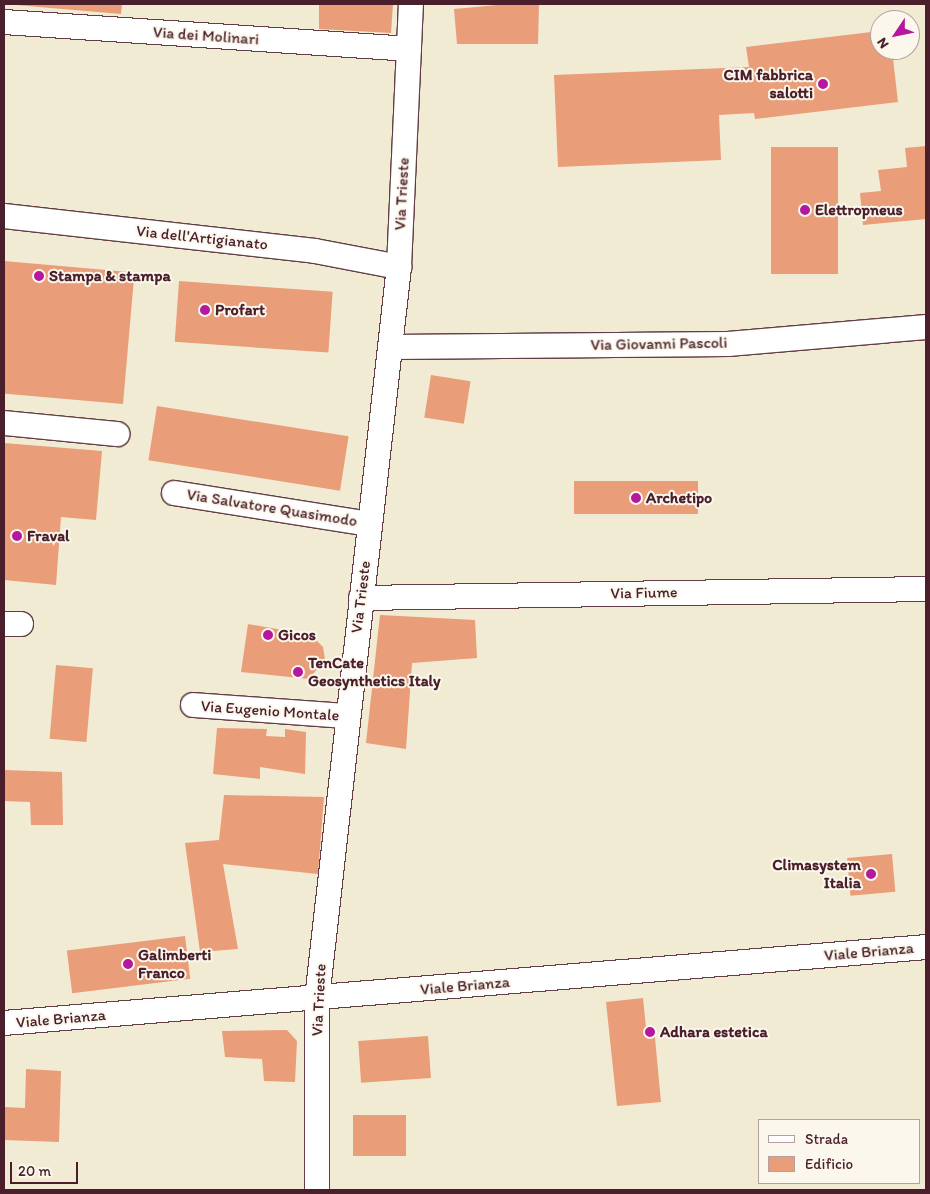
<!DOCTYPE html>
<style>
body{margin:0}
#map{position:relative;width:930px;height:1194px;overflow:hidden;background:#f2ebd3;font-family:Itim,sans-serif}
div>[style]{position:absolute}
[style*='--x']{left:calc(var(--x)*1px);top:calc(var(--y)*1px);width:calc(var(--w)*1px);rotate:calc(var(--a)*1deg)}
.building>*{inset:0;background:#e99d79;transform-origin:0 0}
.roads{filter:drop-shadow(1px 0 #633e44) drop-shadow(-1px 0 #633e44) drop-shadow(0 1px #633e44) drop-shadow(0 -1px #633e44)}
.minor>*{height:24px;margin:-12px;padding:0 12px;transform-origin:12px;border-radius:12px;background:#fff}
.dots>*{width:14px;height:14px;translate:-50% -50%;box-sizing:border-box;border:2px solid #fbf7ec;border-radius:50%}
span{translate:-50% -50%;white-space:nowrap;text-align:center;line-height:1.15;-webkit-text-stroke:4px #fbf7ec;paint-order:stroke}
.street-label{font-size:16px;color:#4a1f2b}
.poi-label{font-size:16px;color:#4a1f2b;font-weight:700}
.right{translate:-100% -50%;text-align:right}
.left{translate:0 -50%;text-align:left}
.frame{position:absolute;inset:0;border:5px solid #4a1f2b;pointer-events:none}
.legend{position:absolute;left:758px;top:1119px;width:162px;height:65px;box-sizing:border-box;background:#fbf7ec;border:1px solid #b4a19f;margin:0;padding:6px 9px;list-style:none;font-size:15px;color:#4a1f2b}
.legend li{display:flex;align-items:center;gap:10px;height:25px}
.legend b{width:25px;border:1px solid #b4a19f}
.north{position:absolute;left:870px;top:10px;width:50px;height:50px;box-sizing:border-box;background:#fbf7ec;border:1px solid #b4a19f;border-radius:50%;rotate:236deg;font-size:14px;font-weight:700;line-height:20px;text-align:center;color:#4a1f2b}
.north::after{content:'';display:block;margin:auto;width:18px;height:22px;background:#b5179e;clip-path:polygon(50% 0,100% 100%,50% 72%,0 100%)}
.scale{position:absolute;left:10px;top:1162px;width:68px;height:22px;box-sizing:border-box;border:2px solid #4a1f2b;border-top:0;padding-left:6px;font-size:15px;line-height:18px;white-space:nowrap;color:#4a1f2b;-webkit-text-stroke:4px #fbf7ec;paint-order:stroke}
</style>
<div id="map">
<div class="building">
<div style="clip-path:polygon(4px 4px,122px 4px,121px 14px)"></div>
<div style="clip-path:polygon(319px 4px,393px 4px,391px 33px,319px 29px)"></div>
<div style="clip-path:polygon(508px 4px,539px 4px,538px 44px,457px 44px,454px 9px)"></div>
<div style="clip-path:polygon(880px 31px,880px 50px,892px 50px,898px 102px,755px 119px,754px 113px,719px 115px,721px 160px,558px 167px,554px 75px,749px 67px,746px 47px)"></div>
<div style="clip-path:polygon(926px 146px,926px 219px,863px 225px,860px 193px,881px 191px,878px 170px,907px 167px,905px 148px)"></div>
<div style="left:771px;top:147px;width:67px;height:127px"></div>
<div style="left:4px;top:261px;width:131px;height:132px;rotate:5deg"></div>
<div style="left:179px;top:281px;width:154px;height:61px;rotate:4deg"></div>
<div style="left:431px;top:375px;width:40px;height:43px;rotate:9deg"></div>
<div style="left:157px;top:406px;width:194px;height:55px;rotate:9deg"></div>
<div style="clip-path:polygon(4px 443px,102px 451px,96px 520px,61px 517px,56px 585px,4px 580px)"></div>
<div style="left:574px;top:481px;width:124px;height:33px"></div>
<div style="clip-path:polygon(380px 615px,475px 620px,477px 658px,412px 663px,406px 749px,366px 743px)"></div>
<div style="clip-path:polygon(248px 624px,311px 635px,323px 647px,325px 659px,309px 679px,241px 672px)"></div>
<div style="left:56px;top:665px;width:37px;height:74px;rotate:5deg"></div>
<div style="clip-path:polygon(217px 728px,267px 729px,266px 736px,285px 737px,285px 729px,306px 732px,305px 774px,260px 767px,260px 779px,213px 774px)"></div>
<div style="clip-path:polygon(4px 770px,62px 772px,63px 825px,31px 825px,30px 802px,4px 801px)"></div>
<div style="clip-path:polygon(224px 795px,324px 797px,318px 874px,223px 864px,238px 949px,200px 952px,185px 843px,219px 840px)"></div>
<div style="left:892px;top:854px;width:38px;height:45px;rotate:85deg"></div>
<div style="left:185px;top:936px;width:43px;height:119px;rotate:83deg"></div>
<div style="clip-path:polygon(643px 998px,646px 1028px,654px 1027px,661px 1102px,617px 1106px,606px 1002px)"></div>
<div style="clip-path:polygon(287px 1030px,297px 1041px,295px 1082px,264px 1081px,262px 1059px,225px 1057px,222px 1031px)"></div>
<div style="left:428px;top:1036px;width:42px;height:70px;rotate:86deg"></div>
<div style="clip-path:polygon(26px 1069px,61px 1071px,59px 1142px,4px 1140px,4px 1107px,25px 1108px)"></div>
<div style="left:406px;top:1115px;width:41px;height:53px;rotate:90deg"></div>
</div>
<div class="roads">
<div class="minor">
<div style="--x:4;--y:22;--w:406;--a:3.8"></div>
<div style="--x:4;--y:216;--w:313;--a:6.4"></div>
<div style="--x:315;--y:251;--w:86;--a:10.8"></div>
<div style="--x:391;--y:347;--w:337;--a:-0.5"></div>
<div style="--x:728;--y:344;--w:199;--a:-4.9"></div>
<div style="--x:4;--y:423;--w:114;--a:5.6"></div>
<div style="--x:174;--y:493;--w:198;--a:9"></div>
<div style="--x:361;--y:598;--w:565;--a:-0.91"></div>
<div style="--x:4;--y:624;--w:17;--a:0"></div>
<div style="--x:193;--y:705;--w:155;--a:4.1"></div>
<div style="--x:4;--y:1023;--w:925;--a:-4.71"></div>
<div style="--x:317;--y:1190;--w:191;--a:-90"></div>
<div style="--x:317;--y:999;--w:737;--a:-83.61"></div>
<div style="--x:399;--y:267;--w:263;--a:-87.4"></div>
</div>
</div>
<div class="dots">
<div style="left:823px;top:84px;background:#b5179e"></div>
<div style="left:805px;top:210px;background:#b5179e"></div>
<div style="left:39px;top:276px;background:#b5179e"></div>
<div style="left:205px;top:310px;background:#b5179e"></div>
<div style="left:636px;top:498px;background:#b5179e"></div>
<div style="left:17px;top:536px;background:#b5179e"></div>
<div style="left:268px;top:635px;background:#b5179e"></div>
<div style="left:298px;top:672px;background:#b5179e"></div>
<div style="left:871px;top:874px;background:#b5179e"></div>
<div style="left:128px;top:964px;background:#b5179e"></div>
<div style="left:650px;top:1032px;background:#b5179e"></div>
</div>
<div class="street-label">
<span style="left:206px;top:36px;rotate:4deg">Via dei Molinari</span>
<span style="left:402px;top:194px;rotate:-87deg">Via Trieste</span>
<span style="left:202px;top:238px;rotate:6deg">Via dell'Artigianato</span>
<span style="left:659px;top:344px;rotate:-1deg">Via Giovanni Pascoli</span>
<span style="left:272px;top:508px;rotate:9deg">Via Salvatore Quasimodo</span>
<span style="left:644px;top:593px;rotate:-1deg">Via Fiume</span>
<span style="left:361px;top:597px;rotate:-83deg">Via Trieste</span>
<span style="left:270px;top:711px;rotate:4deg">Via Eugenio Montale</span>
<span style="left:869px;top:952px;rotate:-5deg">Viale Brianza</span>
<span style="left:465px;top:986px;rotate:-5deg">Viale Brianza</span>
<span style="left:319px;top:1000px;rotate:-87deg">Via Trieste</span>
<span style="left:61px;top:1019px;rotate:-5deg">Viale Brianza</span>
</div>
<div class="poi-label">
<span class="right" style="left:813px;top:84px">CIM fabbrica<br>salotti</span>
<span class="left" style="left:815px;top:210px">Elettropneus</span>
<span class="left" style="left:49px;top:276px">Stampa &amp; stampa</span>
<span class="left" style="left:215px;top:310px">Profart</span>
<span class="left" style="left:646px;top:498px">Archetipo</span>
<span class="left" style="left:27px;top:536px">Fraval</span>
<span class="left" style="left:278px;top:635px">Gicos</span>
<span class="left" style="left:308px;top:672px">TenCate<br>Geosynthetics Italy</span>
<span class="right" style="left:861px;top:874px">Climasystem<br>Italia</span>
<span class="left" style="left:138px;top:964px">Galimberti<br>Franco</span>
<span class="left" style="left:660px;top:1032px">Adhara estetica</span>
</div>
<div class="frame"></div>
<ul class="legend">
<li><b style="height:6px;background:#fff"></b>Strada</li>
<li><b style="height:14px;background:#e99d79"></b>Edificio</li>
</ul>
<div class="north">N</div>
<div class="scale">20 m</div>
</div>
